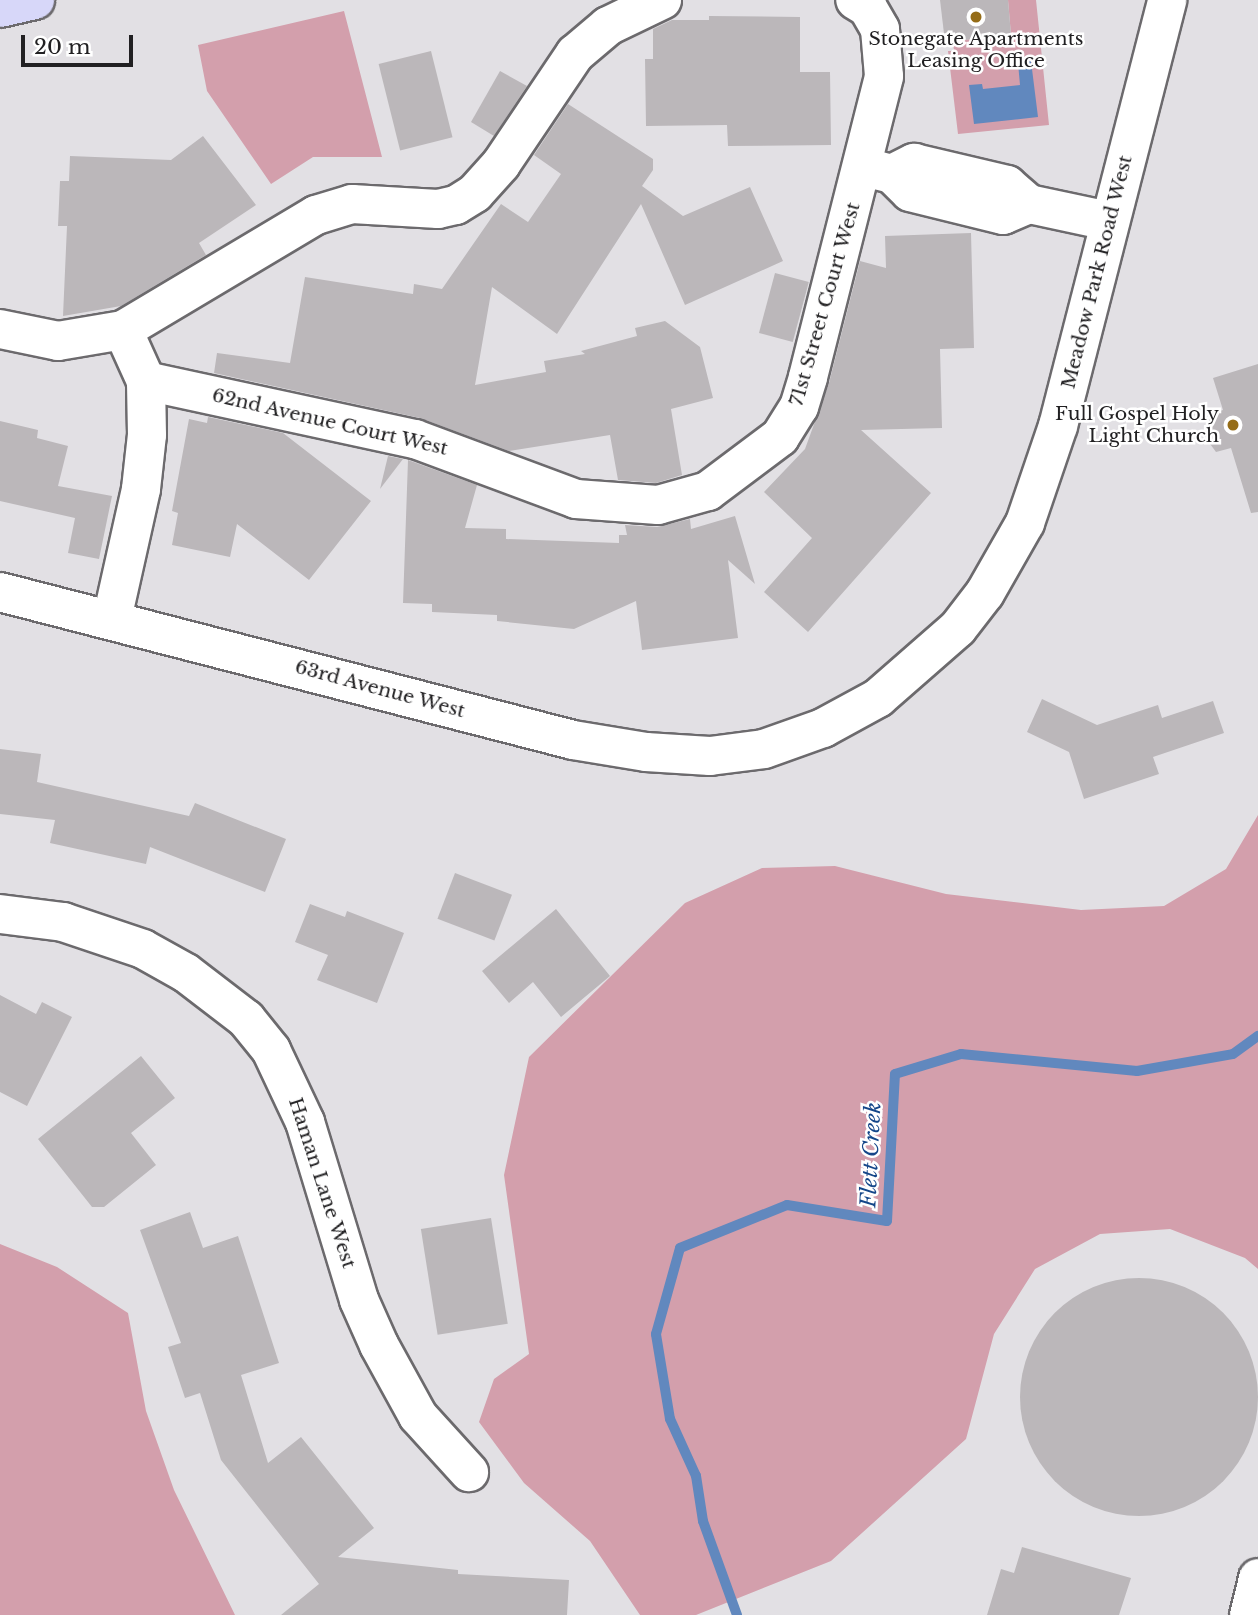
<!DOCTYPE html>
<style>
body{margin:0}
#map{position:relative;width:1258px;height:1615px;overflow:hidden;background:#e2e0e4;font-family:"Libre Baskerville",serif}
div>[style]{position:absolute}
[style*='--x']{left:calc(var(--x)*1px);top:calc(var(--y)*1px);width:calc(var(--w)*1px);rotate:calc(var(--a)*1deg)}
.green>*{inset:0;background:#d39fac}
.water>*{inset:0;background:#6188be}
.stream>*{height:10px;margin:-5px;padding:0 5px;transform-origin:5px;border-radius:5px;background:#6188be}
.building>*{inset:0;background:#bbb7ba;transform-origin:0 0}
.round{border-radius:50%}
.roads{filter:drop-shadow(2px 0 #6c6a6d) drop-shadow(-2px 0 #6c6a6d) drop-shadow(0 2px #6c6a6d) drop-shadow(0 -2px #6c6a6d)}
.minor>*{height:38px;margin:-19px;padding:0 19px;transform-origin:19px;border-radius:19px;background:#fff}
.major>*{height:38px;margin:-19px;padding:0 19px;transform-origin:19px;border-radius:19px;background:#d7d7f9}
.dots>*{width:19px;height:19px;translate:-50% -50%;box-sizing:border-box;border:4px solid #fff;border-radius:50%}
span{translate:-50% -50%;white-space:nowrap;text-align:center;line-height:1.15;-webkit-text-stroke:5px #fff;paint-order:stroke}
.poi-label{font-size:19px;color:#212022}
.right{translate:-100% -50%;text-align:right}
.street-label{font-size:19px;color:#212022}
.water-label{font-size:21px;color:#144689;font-style:italic}
.scale{position:absolute;left:21px;top:35px;width:112px;height:32px;box-sizing:border-box;border:4px solid #212022;border-top:0;padding-left:9px;font-size:21px;line-height:24px;white-space:nowrap;color:#212022;-webkit-text-stroke:5px #fff;paint-order:stroke}
</style>
<div id="map">
<div class="green">
<div style="clip-path:polygon(1008px 0,1036px 0,1049px 125px,958px 134px,948px 51px,954px 51px,953px 41px,1011px 35px)"></div>
<div style="clip-path:polygon(344px 11px,382px 157px,313px 157px,271px 184px,207px 91px,198px 45px)"></div>
<div style="clip-path:polygon(1258px 815px,1258px 1269px,1245px 1258px,1170px 1229px,1100px 1234px,1035px 1269px,994px 1334px,966px 1439px,831px 1561px,696px 1615px,640px 1615px,590px 1541px,524px 1483px,479px 1422px,494px 1379px,529px 1354px,504px 1175px,529px 1057px,685px 903px,762px 868px,835px 866px,946px 894px,1081px 910px,1164px 906px,1226px 869px)"></div>
<div style="clip-path:polygon(0 1244px,57px 1267px,128px 1313px,146px 1411px,174px 1490px,235px 1615px,0 1615px)"></div>
</div>
<div class="water">
<div style="clip-path:polygon(1031px 61px,1038px 117px,974px 124px,969px 85px,982px 84px,983px 89px,1020px 85px,1018px 63px)"></div>
</div>
<div class="stream">
<div style="--x:737;--y:1615;--w:100;--a:-109.9"></div>
<div style="--x:703;--y:1521;--w:46;--a:-98.8"></div>
<div style="--x:696;--y:1476;--w:63;--a:-114.5"></div>
<div style="--x:670;--y:1419;--w:86;--a:-99.4"></div>
<div style="--x:656;--y:1334;--w:89;--a:-74.4"></div>
<div style="--x:680;--y:1248;--w:115;--a:-21.9"></div>
<div style="--x:787;--y:1205;--w:101;--a:9.1"></div>
<div style="--x:887;--y:1221;--w:147;--a:-86.9"></div>
<div style="--x:895;--y:1074;--w:69;--a:-16.9"></div>
<div style="--x:961;--y:1054;--w:177;--a:5.5"></div>
<div style="--x:1137;--y:1071;--w:97;--a:-10"></div>
<div style="--x:1233;--y:1054;--w:31;--a:-36"></div>
</div>
<div class="building">
<div style="clip-path:polygon(940px 0,1008px 0,1011px 35px,945px 42px)"></div>
<div style="clip-path:polygon(709px 16px,800px 17px,800px 72px,830px 72px,831px 145px,728px 146px,727px 125px,646px 126px,645px 59px,653px 59px,653px 29px,672px 20px,709px 20px)"></div>
<div style="left:431px;top:51px;width:89px;height:54px;rotate:76deg"></div>
<div style="clip-path:polygon(500px 71px,527px 86px,494px 136px,471px 122px)"></div>
<div style="clip-path:polygon(568px 104px,653px 159px,653px 170px,642px 186px,683px 216px,750px 187px,783px 261px,685px 305px,641px 204px,557px 334px,492px 287px,475px 385px,546px 372px,544px 361px,585px 354px,581px 351px,637px 336px,635px 328px,665px 321px,700px 347px,713px 398px,671px 409px,682px 475px,656px 483px,618px 480px,610px 435px,509px 451px,420px 418px,214px 373px,217px 353px,290px 363px,305px 277px,413px 294px,414px 284px,442px 289px,501px 204px,528px 222px,561px 174px,534px 155px)"></div>
<div style="clip-path:polygon(203px 136px,256px 205px,199px 243px,206px 255px,121px 306px,63px 316px,67px 226px,58px 226px,60px 181px,69px 181px,70px 156px,171px 160px)"></div>
<div style="clip-path:polygon(971px 233px,974px 348px,940px 349px,942px 428px,861px 430px,931px 493px,808px 632px,764px 592px,812px 538px,764px 492px,805px 449px,829px 383px,860px 261px,886px 268px,885px 236px)"></div>
<div style="left:775px;top:273px;width:35px;height:62px;rotate:15deg"></div>
<div style="clip-path:polygon(1258px 364px,1258px 512px,1251px 513px,1231px 448px,1216px 452px,1205px 437px,1210px 414px,1223px 410px,1213px 378px)"></div>
<div style="clip-path:polygon(208px 417px,283px 433px,371px 501px,309px 580px,237px 524px,230px 557px,172px 545px,178px 513px,172px 511px,189px 419px,207px 423px)"></div>
<div style="clip-path:polygon(0 421px,38px 430px,37px 438px,68px 446px,58px 486px,112px 496px,99px 559px,68px 553px,75px 518px,0 501px)"></div>
<div style="clip-path:polygon(388px 456px,403px 459px,380px 489px)"></div>
<div style="clip-path:polygon(408px 460px,477px 485px,465px 528px,506px 529px,506px 539px,619px 543px,619px 535px,627px 535px,625px 525px,657px 527px,690px 519px,691px 529px,735px 516px,755px 584px,728px 560px,738px 638px,642px 650px,636px 601px,574px 629px,497px 621px,497px 615px,432px 612px,432px 604px,403px 603px)"></div>
<div style="clip-path:polygon(1042px 699px,1097px 725px,1158px 705px,1162px 718px,1213px 701px,1224px 733px,1153px 757px,1159px 774px,1084px 799px,1069px 752px,1027px 732px)"></div>
<div style="clip-path:polygon(0 749px,41px 754px,37px 782px,189px 816px,195px 803px,286px 839px,265px 892px,150px 847px,146px 864px,50px 843px,55px 820px,0 814px)"></div>
<div style="left:455px;top:873px;width:61px;height:49px;rotate:21deg"></div>
<div style="clip-path:polygon(310px 904px,345px 917px,347px 911px,404px 933px,377px 1003px,317px 980px,328px 955px,295px 942px)"></div>
<div style="clip-path:polygon(556px 909px,610px 976px,561px 1017px,533px 982px,509px 1003px,482px 971px)"></div>
<div style="clip-path:polygon(0 995px,36px 1014px,42px 1002px,72px 1017px,27px 1106px,0 1092px)"></div>
<div style="clip-path:polygon(141px 1056px,175px 1098px,131px 1133px,156px 1165px,104px 1207px,92px 1207px,38px 1139px)"></div>
<div style="clip-path:polygon(190px 1212px,203px 1248px,238px 1236px,279px 1363px,241px 1375px,268px 1463px,301px 1437px,374px 1528px,338px 1557px,458px 1570px,458px 1574px,569px 1580px,567px 1615px,281px 1615px,319px 1584px,221px 1460px,200px 1393px,185px 1398px,168px 1347px,181px 1343px,140px 1230px)"></div>
<div style="left:491px;top:1218px;width:107px;height:71px;rotate:81deg"></div>
<div class="round" style="left:1020px;top:1278px;width:238px;height:238px"></div>
<div style="clip-path:polygon(1022px 1547px,1131px 1578px,1119px 1615px,987px 1615px,1001px 1569px,1014px 1573px)"></div>
</div>
<div class="roads">
<div class="minor">
<div style="--x:872;--y:169;--w:21;--a:14"></div>
<div style="--x:892;--y:174;--w:25;--a:45"></div>
<div style="--x:910;--y:192;--w:96;--a:13.9"></div>
<div style="--x:1003;--y:215;--w:28;--a:-23"></div>
<div style="--x:892;--y:174;--w:25;--a:-27"></div>
<div style="--x:914;--y:163;--w:96;--a:13.3"></div>
<div style="--x:1007;--y:185;--w:29;--a:41"></div>
<div style="--x:1029;--y:204;--w:82;--a:12"></div>
<div style="--x:0;--y:329;--w:59;--a:11.7"></div>
<div style="--x:58;--y:341;--w:66;--a:-9.6"></div>
<div style="--x:123;--y:330;--w:225;--a:-30.8"></div>
<div style="--x:316;--y:215;--w:38;--a:-17"></div>
<div style="--x:352;--y:204;--w:86;--a:3.3"></div>
<div style="--x:438;--y:209;--w:18;--a:-13"></div>
<div style="--x:456;--y:205;--w:22;--a:-32"></div>
<div style="--x:475;--y:193;--w:39;--a:-48"></div>
<div style="--x:501;--y:164;--w:133;--a:-56.1"></div>
<div style="--x:575;--y:54;--w:43;--a:-40.3"></div>
<div style="--x:608;--y:26;--w:60;--a:-25.7"></div>
<div style="--x:146;--y:381;--w:275;--a:12.2"></div>
<div style="--x:415;--y:439;--w:172;--a:20.4"></div>
<div style="--x:576;--y:499;--w:82;--a:4.2"></div>
<div style="--x:658;--y:505;--w:52;--a:-15.6"></div>
<div style="--x:708;--y:491;--w:90;--a:-36.9"></div>
<div style="--x:780;--y:437;--w:36;--a:-58"></div>
<div style="--x:799;--y:407;--w:31;--a:-73"></div>
<div style="--x:808;--y:377;--w:310;--a:-75.8"></div>
<div style="--x:884;--y:76;--w:47;--a:-94.9"></div>
<div style="--x:880;--y:29;--w:24;--a:-120"></div>
<div style="--x:868;--y:8;--w:15;--a:-148"></div>
<div style="--x:0;--y:592;--w:592;--a:14.48"></div>
<div style="--x:573;--y:740;--w:74;--a:9.3"></div>
<div style="--x:646;--y:752;--w:64;--a:3.6"></div>
<div style="--x:710;--y:756;--w:54;--a:-7.4"></div>
<div style="--x:764;--y:749;--w:63;--a:-19.6"></div>
<div style="--x:823;--y:728;--w:63;--a:-28.6"></div>
<div style="--x:878;--y:698;--w:106;--a:-41.2"></div>
<div style="--x:958;--y:628;--w:44;--a:-52.4"></div>
<div style="--x:985;--y:593;--w:81;--a:-60.3"></div>
<div style="--x:1025;--y:523;--w:102;--a:-71.2"></div>
<div style="--x:1058;--y:426;--w:440;--a:-75.6"></div>
<div style="--x:112;--y:619;--w:133;--a:-77.4"></div>
<div style="--x:141;--y:489;--w:54;--a:-83.7"></div>
<div style="--x:147;--y:435;--w:54;--a:-91.1"></div>
<div style="--x:146;--y:381;--w:56;--a:-114.3"></div>
<div style="--x:0;--y:914;--w:64;--a:7.2"></div>
<div style="--x:63;--y:922;--w:84;--a:18.6"></div>
<div style="--x:143;--y:949;--w:49;--a:29.2"></div>
<div style="--x:186;--y:973;--w:76;--a:37.5"></div>
<div style="--x:246;--y:1019;--w:40;--a:51"></div>
<div style="--x:271;--y:1050;--w:80;--a:64.7"></div>
<div style="--x:305;--y:1122;--w:186;--a:73.1"></div>
<div style="--x:359;--y:1300;--w:49;--a:66"></div>
<div style="--x:379;--y:1345;--w:81;--a:61.2"></div>
<div style="--x:418;--y:1416;--w:76;--a:47.7"></div>
<div style="--x:1249;--y:1615;--w:38;--a:-76"></div>
</div>
<div class="major">
<div style="--x:0;--y:8;--w:36;--a:-13"></div>
</div>
</div>
<div class="dots">
<div style="left:976px;top:17px;background:#956c17"></div>
<div style="left:1233px;top:425px;background:#956c17"></div>
</div>
<div class="poi-label">
<span style="left:976px;top:50px">Stonegate Apartments<br>Leasing Office</span>
<span class="right" style="left:1219px;top:425px">Full Gospel Holy<br>Light Church</span>
</div>
<div class="street-label">
<span style="left:1097px;top:272px;rotate:-76deg">Meadow Park Road West</span>
<span style="left:825px;top:304px;rotate:-74deg">71st Street Court West</span>
<span style="left:330px;top:422px;rotate:13deg">62nd Avenue Court West</span>
<span style="left:380px;top:689px;rotate:15deg">63rd Avenue West</span>
<span style="left:322px;top:1183px;rotate:72deg">Haman Lane West</span>
</div>
<div class="water-label">
<span style="left:871px;top:1155px;rotate:-87deg">Flett Creek</span>
</div>
<div class="scale">20 m</div>
</div>
